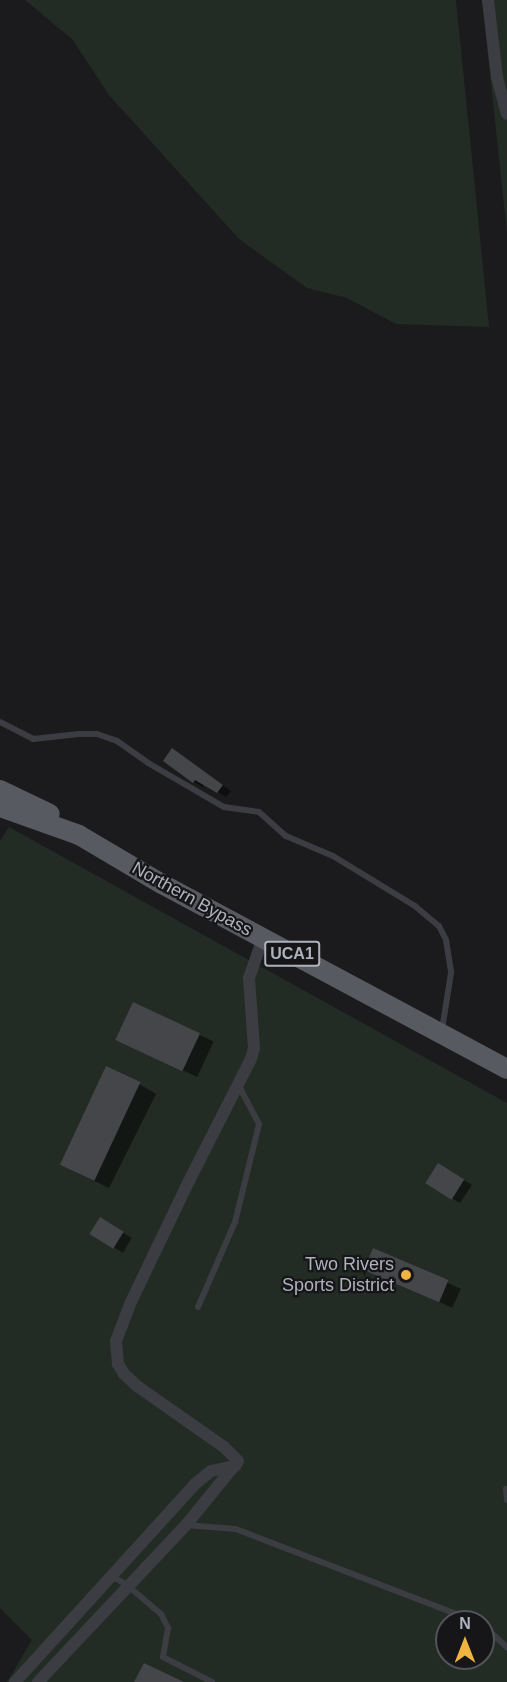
<!DOCTYPE html>
<style>
body{margin:0}
#map{position:relative;width:507px;height:1682px;overflow:hidden;background:#1b1b1d;font-family:Arial,sans-serif}
div>[style]{position:absolute}
[style*='--x']{left:calc(var(--x)*1px);top:calc(var(--y)*1px);width:calc(var(--w)*1px);rotate:calc(var(--a)*1deg)}
.green>*{inset:0;background:#222b24}
.shadow>*{inset:0;background:#0007;transform-origin:0 0}
.building>*{inset:0;background:#45464a;transform-origin:0 0}
.lane>*{height:6px;margin:-3px;padding:0 3px;transform-origin:3px;border-radius:3px;background:#3c3d42}
.street>*{height:12px;margin:-6px;padding:0 6px;transform-origin:6px;border-radius:6px;background:#3c3d42}
.primary>*{height:20px;margin:-10px;padding:0 10px;transform-origin:10px;border-radius:10px;background:#585a61}
.dots>*{width:16px;height:16px;translate:-50% -50%;box-sizing:border-box;border:3px solid #161618;border-radius:50%}
span{translate:-50% -50%;white-space:nowrap;text-align:center;line-height:1.15;-webkit-text-stroke:4.5px #161618;paint-order:stroke}
.shield-label span{padding:2px 4px;background:#161618;border:2px solid;border-radius:4px;-webkit-text-stroke-width:0}
.shield-label{font-size:16px;color:#aeb2bc;font-weight:700}
.street-label{font-size:18px;color:#aeb2bc}
.poi-label{font-size:18px;color:#aeb2bc}
.right{translate:-100% -50%;text-align:right}
.north{position:absolute;left:435px;top:1610px;width:60px;height:60px;box-sizing:border-box;background:#161618;border:2px solid #53545a;border-radius:50%;rotate:0deg;font-size:16px;font-weight:700;line-height:24px;text-align:center;color:#aeb2bc}
.north::after{content:'';display:block;margin:auto;width:21px;height:27px;background:#efb441;clip-path:polygon(50% 0,100% 100%,50% 72%,0 100%)}
</style>
<div id="map">
<div class="green">
<div style="clip-path:polygon(25px 0,456px 0,489px 327px,396px 324px,347px 298px,307px 288px,239px 239px,109px 95px,72px 39px)"></div>
<div style="clip-path:polygon(482px 0,507px 0,507px 233px)"></div>
<div style="clip-path:polygon(evenodd,9px 827px,507px 1103px,507px 1682px,7px 1682px,32px 1640px,0 1608px,0 841px,9px 827px,447px 1622px,483px 1622px,483px 1658px,447px 1658px,447px 1622px)"></div>
</div>
<div class="shadow">
<div style="clip-path:polygon(181px 755px,231px 791px,226px 797px,205px 784px,203px 787px,194px 782px,165px 761px)"></div>
<div style="left:133px;top:1004px;width:89px;height:39px;rotate:25deg"></div>
<div style="clip-path:polygon(139px 1084px,156px 1094px,109px 1188px,76px 1172px)"></div>
<div style="clip-path:polygon(448px 1170px,472px 1185px,460px 1203px,451px 1198px)"></div>
<div style="left:100px;top:1219px;width:37px;height:17px;rotate:31deg"></div>
<div style="left:374px;top:1250px;width:95px;height:21px;rotate:24deg"></div>
</div>
<div class="building">
<div style="clip-path:polygon(172px 748px,223px 785px,217px 793px,195px 780px,193px 783px,163px 761px)"></div>
<div style="left:133px;top:1002px;width:74px;height:42px;rotate:25deg"></div>
<div style="left:106px;top:1066px;width:38px;height:109px;rotate:25deg"></div>
<div style="left:438px;top:1163px;width:31px;height:24px;rotate:32deg"></div>
<div style="left:100px;top:1217px;width:28px;height:20px;rotate:32deg"></div>
<div style="left:373px;top:1248px;width:82px;height:24px;rotate:23deg"></div>
<div style="clip-path:polygon(144px 1663px,184px 1682px,134px 1682px)"></div>
</div>
<div class="lane">
<div style="--x:0;--y:722;--w:37;--a:27"></div>
<div style="--x:33;--y:739;--w:46;--a:-6.2"></div>
<div style="--x:79;--y:734;--w:18;--a:0"></div>
<div style="--x:97;--y:734;--w:21;--a:19"></div>
<div style="--x:117;--y:741;--w:38;--a:35"></div>
<div style="--x:148;--y:763;--w:88;--a:30.1"></div>
<div style="--x:224;--y:807;--w:35;--a:8"></div>
<div style="--x:259;--y:812;--w:36;--a:42"></div>
<div style="--x:286;--y:836;--w:51;--a:23.1"></div>
<div style="--x:333;--y:856;--w:96;--a:31.4"></div>
<div style="--x:415;--y:906;--w:31;--a:40"></div>
<div style="--x:439;--y:926;--w:16;--a:63"></div>
<div style="--x:446;--y:940;--w:33;--a:81"></div>
<div style="--x:451;--y:973;--w:58;--a:99"></div>
<div style="--x:198;--y:1307;--w:93;--a:-66.5"></div>
<div style="--x:235;--y:1222;--w:101;--a:-76.2"></div>
<div style="--x:259;--y:1124;--w:43;--a:-117.8"></div>
<div style="--x:506;--y:1489;--w:11;--a:85"></div>
<div style="--x:186;--y:1525;--w:50;--a:4.6"></div>
<div style="--x:236;--y:1529;--w:258;--a:21.1"></div>
<div style="--x:111;--y:1576;--w:18;--a:29"></div>
<div style="--x:127;--y:1585;--w:45;--a:40.5"></div>
<div style="--x:161;--y:1614;--w:16;--a:63"></div>
<div style="--x:168;--y:1628;--w:29;--a:100"></div>
<div style="--x:163;--y:1657;--w:55;--a:27"></div>
<div style="--x:483;--y:1625;--w:33;--a:43"></div>
</div>
<div class="street">
<div style="--x:488;--y:0;--w:78;--a:83.3"></div>
<div style="--x:497;--y:77;--w:38;--a:75"></div>
<div style="--x:15;--y:1682;--w:268;--a:-47.7"></div>
<div style="--x:195;--y:1484;--w:21;--a:-39"></div>
<div style="--x:211;--y:1471;--w:25;--a:-12"></div>
<div style="--x:38;--y:1682;--w:216;--a:-46.7"></div>
<div style="--x:186;--y:1525;--w:82;--a:-50.9"></div>
<div style="--x:238;--y:1461;--w:20;--a:-135"></div>
<div style="--x:224;--y:1447;--w:106;--a:-145"></div>
<div style="--x:137;--y:1386;--w:18;--a:-137"></div>
<div style="--x:124;--y:1374;--w:12;--a:-121"></div>
<div style="--x:118;--y:1364;--w:23;--a:-95"></div>
<div style="--x:116;--y:1341;--w:40;--a:-69"></div>
<div style="--x:130;--y:1304;--w:130;--a:-64.4"></div>
<div style="--x:186;--y:1187;--w:144;--a:-63.1"></div>
<div style="--x:251;--y:1059;--w:11;--a:-75"></div>
<div style="--x:254;--y:1048;--w:70;--a:-94.1"></div>
<div style="--x:249;--y:978;--w:42;--a:-70.7"></div>
</div>
<div class="primary">
<div style="--x:0;--y:790;--w:55;--a:25.6"></div>
<div style="--x:0;--y:807;--w:84;--a:19.5"></div>
<div style="--x:79;--y:835;--w:96;--a:30.6"></div>
<div style="--x:162;--y:884;--w:391;--a:28.2"></div>
</div>
<div class="dots">
<div style="left:406px;top:1275px;background:#efb441"></div>
</div>
<div class="shield-label">
<span style="left:292px;top:954px">UCA1</span>
</div>
<div class="street-label">
<span style="left:192px;top:899px;rotate:29deg">Northern Bypass</span>
</div>
<div class="poi-label">
<span class="right" style="left:394px;top:1275px">Two Rivers<br>Sports District</span>
</div>
<div class="north">N</div>
</div>
